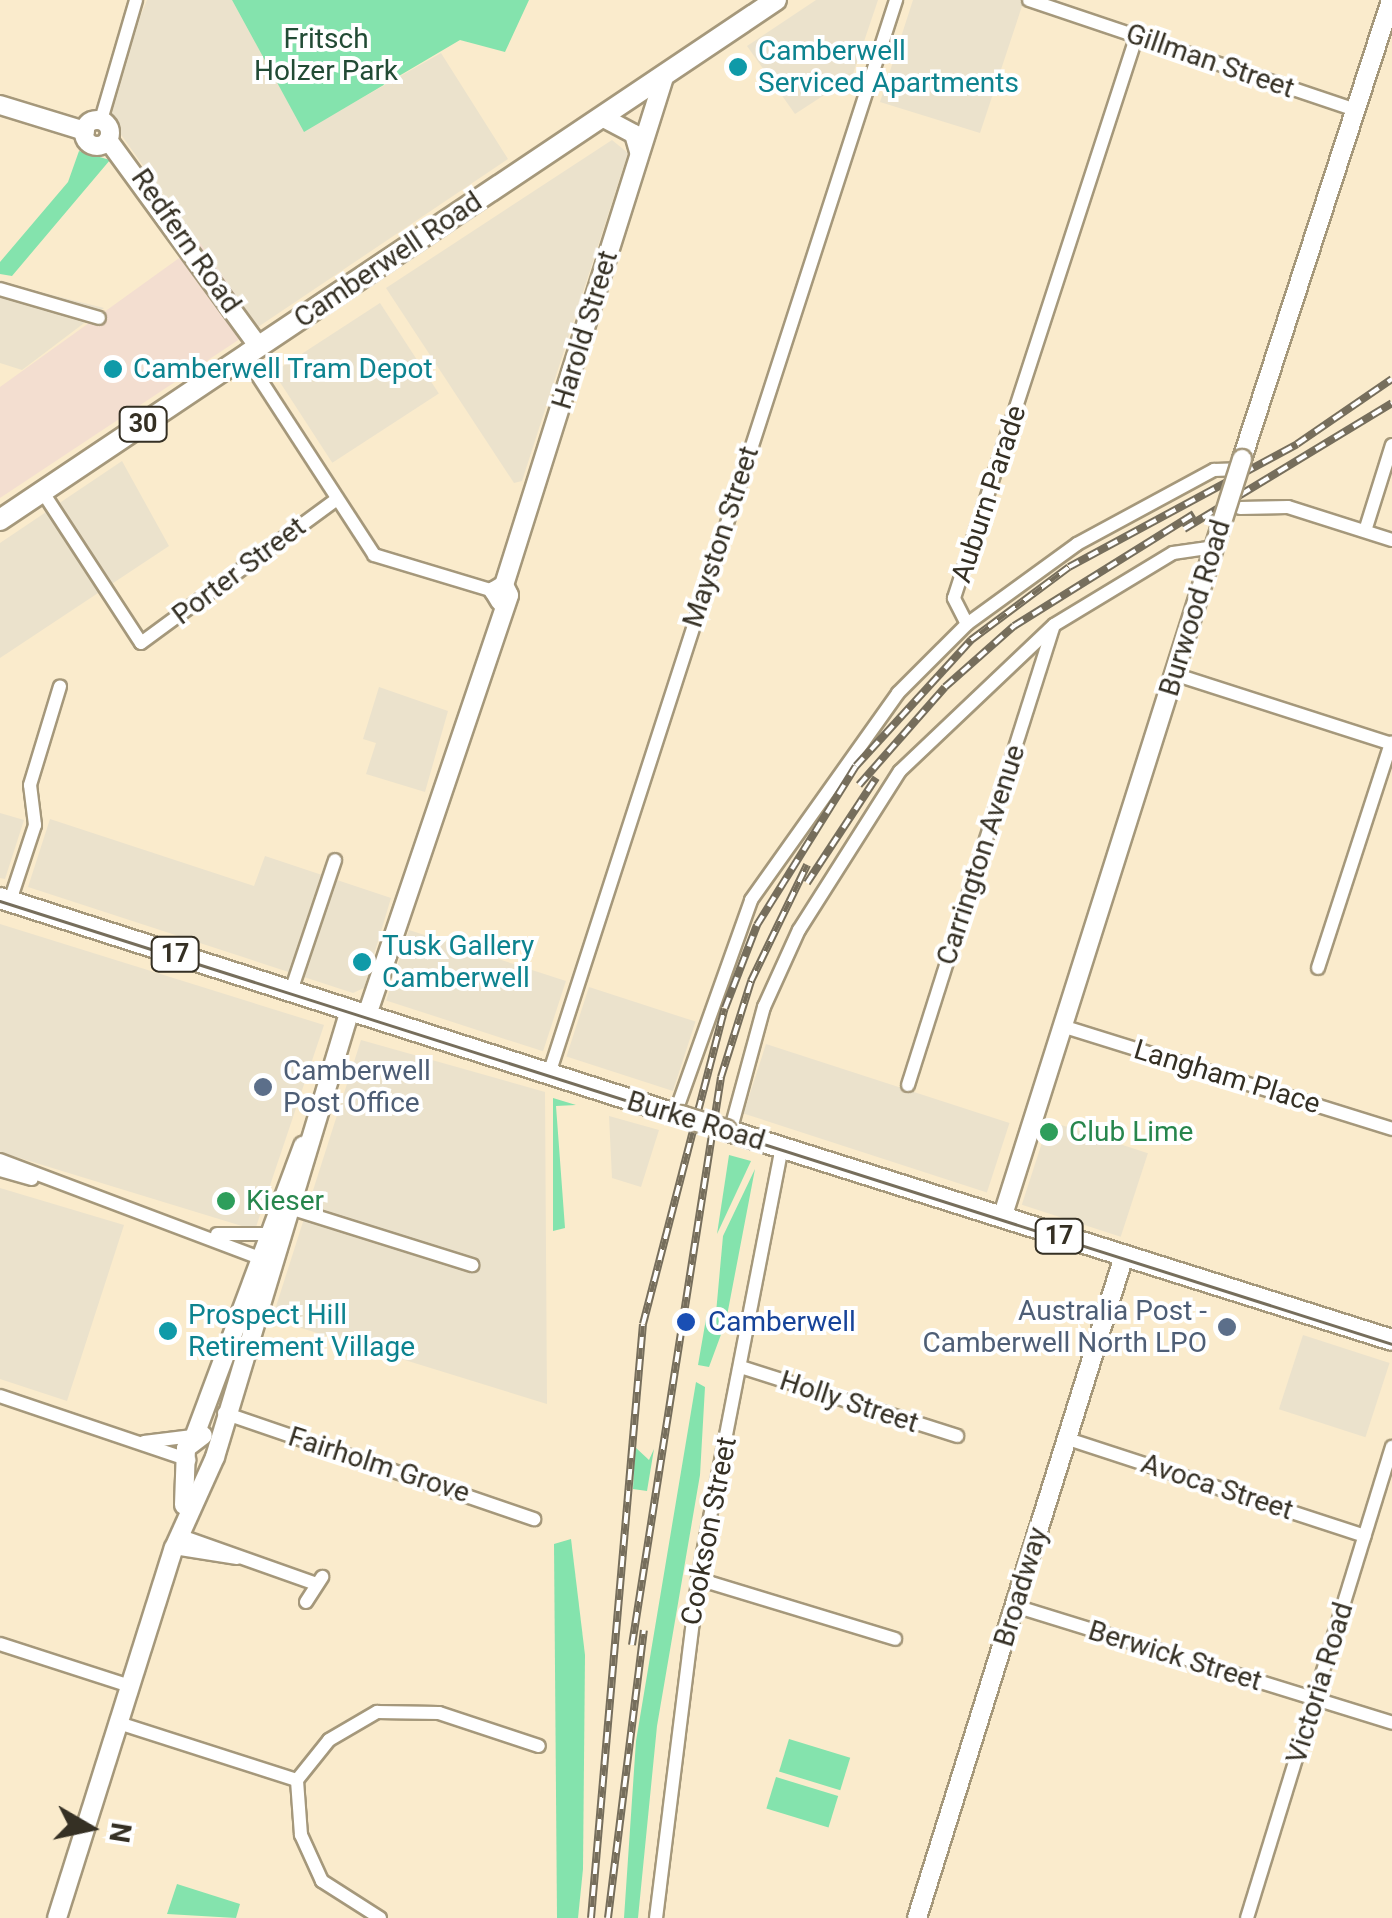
<!DOCTYPE html>
<style>
body{margin:0}
#map{position:relative;width:1392px;height:1918px;overflow:hidden;background:#faebcc;font-family:Roboto,sans-serif}
div>[style]{position:absolute}
[style*='--x']{left:calc(var(--x)*1px);top:calc(var(--y)*1px);width:calc(var(--w)*1px);rotate:calc(var(--a)*1deg)}
.commercial>*{inset:0;background:#ebe2cc;transform-origin:0 0}
.industrial>*{inset:0;background:#f3ded0}
.green>*{inset:0;background:#84e3ad;transform-origin:0 0}
.roads{filter:drop-shadow(2px 0 #a5987b) drop-shadow(-2px 0 #a5987b) drop-shadow(0 2px #a5987b) drop-shadow(0 -2px #a5987b)}
.street>*{height:12px;margin:-6px;padding:0 6px;transform-origin:6px;border-radius:6px;background:#fff}
.secondary>*{height:18px;margin:-9px;padding:0 9px;transform-origin:9px;border-radius:9px;background:#fff}
.secondary>.ring{margin:-9px;padding:0;box-sizing:content-box;background:none;border:18px solid #fff;border-radius:50%}
.primary>*{height:20px;margin:-10px;padding:0 10px;transform-origin:10px;border-radius:10px;background:#fff}
.tram>*{height:2.5px;margin:-1.25px;padding:0 1.25px;transform-origin:1.25px;border-radius:1.25px;background:#766e5c}
.rail>*{height:8px;margin-top:-4px;transform-origin:0;background:repeating-linear-gradient(90deg,#fff 0 11px,#766e5c 0 22px);box-sizing:border-box;border-block:2px solid #766e5c}
.bridges{filter:drop-shadow(2px 0 #a5987b) drop-shadow(-2px 0 #a5987b) drop-shadow(0 2px #a5987b) drop-shadow(0 -2px #a5987b)}
.secondary-bridge>*{height:18px;margin:-9px;padding:0 9px;transform-origin:9px;border-radius:9px;background:#fff}
.primary-bridge>*{height:20px;margin:-10px;padding:0 10px;transform-origin:10px;border-radius:10px;background:#fff}
.dots>*{width:28px;height:28px;translate:-50% -50%;box-sizing:border-box;border:5px solid #fff;border-radius:50%}
span{translate:-50% -50%;white-space:nowrap;text-align:center;line-height:1.15;-webkit-text-stroke:8px #fff;paint-order:stroke}
.shield-label span{padding:2px 8px;background:#fff;border:2px solid;border-radius:8px;-webkit-text-stroke-width:0}
.shield-label{font-size:25px;color:#353024;font-weight:700}
.park-label{font-size:28px;color:#224b35}
.culture-label{font-size:28px;color:#0d838f}
.left{translate:0 -50%;text-align:left}
.street-label{font-size:28px;color:#353024}
.service-label{font-size:28px;color:#4e5e75}
.right{translate:-100% -50%;text-align:right}
.leisure-label{font-size:28px;color:#27864d}
.transit-label{font-size:28px;color:#164399}
.north{position:absolute;left:40px;top:1778px;width:100px;height:100px;-webkit-text-stroke:8px #fff;paint-order:stroke;rotate:99deg;font-size:28px;font-weight:700;line-height:40px;text-align:center;color:#353024}
.north::after{content:'';display:block;margin:auto;width:35px;height:45px;background:#353024;clip-path:polygon(50% 0,100% 100%,50% 72%,0 100%)}
</style>
<div id="map">
<div class="commercial">
<div style="clip-path:polygon(147px 0,232px 0,304px 131px,441px 53px,508px 159px,258px 327px,102px 108px)"></div>
<div style="clip-path:polygon(816px 0,878px 0,852px 77px,795px 114px,747px 46px)"></div>
<div style="clip-path:polygon(913px 0,1024px 0,980px 133px,880px 102px)"></div>
<div style="clip-path:polygon(612px 140px,628px 153px,522px 481px,514px 483px,386px 288px)"></div>
<div style="clip-path:polygon(0 282px,104px 308px,22px 370px,0 363px)"></div>
<div style="left:380px;top:303px;width:108px;height:127px;rotate:57deg"></div>
<div style="clip-path:polygon(122px 461px,169px 546px,0 658px,0 543px)"></div>
<div style="clip-path:polygon(379px 687px,448px 711px,425px 792px,366px 774px,376px 743px,363px 739px)"></div>
<div style="clip-path:polygon(0 813px,24px 820px,5px 879px,0 878px)"></div>
<div style="clip-path:polygon(50px 819px,254px 886px,265px 856px,391px 898px,364px 988px,353px 993px,28px 887px)"></div>
<div style="clip-path:polygon(0 924px,324px 1025px,255px 1230px,0 1152px)"></div>
<div style="left:409px;top:930px;width:165px;height:74px;rotate:18deg"></div>
<div style="left:589px;top:987px;width:112px;height:73px;rotate:18deg"></div>
<div style="clip-path:polygon(361px 1040px,545px 1092px,547px 1404px,272px 1319px)"></div>
<div style="left:766px;top:1044px;width:256px;height:73px;rotate:18deg"></div>
<div style="clip-path:polygon(609px 1116px,659px 1130px,641px 1187px,612px 1178px)"></div>
<div style="left:1049px;top:1121px;width:104px;height:88px;rotate:18deg"></div>
<div style="clip-path:polygon(0 1188px,124px 1225px,67px 1401px,0 1379px)"></div>
<div style="left:1303px;top:1335px;width:91px;height:78px;rotate:18deg"></div>
</div>
<div class="industrial">
<div style="clip-path:polygon(200px 243px,258px 327px,0 498px,0 387px)"></div>
</div>
<div class="green">
<div style="clip-path:polygon(232px 0,529px 0,505px 52px,460px 40px,304px 132px)"></div>
<div style="clip-path:polygon(79px 151px,110px 160px,12px 276px,0 274px,0 262px,68px 182px)"></div>
<div style="clip-path:polygon(553px 1098px,576px 1105px,556px 1106px,565px 1228px,553px 1231px)"></div>
<div style="clip-path:polygon(729px 1155px,751px 1161px,717px 1234px)"></div>
<div style="clip-path:polygon(755px 1169px,726px 1321px,709px 1367px,698px 1365px,707px 1313px,716px 1313px,723px 1236px)"></div>
<div style="clip-path:polygon(696px 1382px,705px 1387px,700px 1475px,657px 1726px,638px 1918px,624px 1918px,636px 1741px)"></div>
<div style="clip-path:polygon(635px 1447px,649px 1460px,654px 1449px,647px 1491px,633px 1489px)"></div>
<div style="clip-path:polygon(571px 1539px,585px 1655px,583px 1869px,578px 1918px,557px 1918px,554px 1544px)"></div>
<div style="left:789px;top:1739px;width:64px;height:34px;rotate:17deg"></div>
<div style="left:776px;top:1777px;width:65px;height:33px;rotate:17deg"></div>
<div style="clip-path:polygon(177px 1884px,240px 1904px,236px 1918px,167px 1914px)"></div>
</div>
<div class="roads">
<div class="street">
<div style="--x:1029;--y:0;--w:345;--a:18.6"></div>
<div style="--x:101;--y:120;--w:125;--a:-73.7"></div>
<div style="--x:0;--y:289;--w:103;--a:16.3"></div>
<div style="--x:245;--y:356;--w:237;--a:57"></div>
<div style="--x:374;--y:555;--w:125;--a:16.7"></div>
<div style="--x:42;--y:491;--w:181;--a:56.9"></div>
<div style="--x:141;--y:643;--w:243;--a:-36.3"></div>
<div style="--x:1240;--y:508;--w:48;--a:-1.2"></div>
<div style="--x:1288;--y:507;--w:109;--a:17.6"></div>
<div style="--x:1365;--y:531;--w:90;--a:-72.6"></div>
<div style="--x:967;--y:624;--w:29;--a:-117"></div>
<div style="--x:954;--y:598;--w:589;--a:-72"></div>
<div style="--x:1174;--y:674;--w:229;--a:17.8"></div>
<div style="--x:10;--y:901;--w:80;--a:-71.8"></div>
<div style="--x:35;--y:825;--w:40;--a:-97.1"></div>
<div style="--x:30;--y:785;--w:103;--a:-73.1"></div>
<div style="--x:1318;--y:968;--w:237;--a:-72"></div>
<div style="--x:291;--y:991;--w:138;--a:-71.4"></div>
<div style="--x:1062;--y:1026;--w:346;--a:17.3"></div>
<div style="--x:549;--y:1074;--w:1129;--a:-72.09"></div>
<div style="--x:908;--y:1085;--w:480;--a:-72.4"></div>
<div style="--x:675;--y:1114;--w:227;--a:-70.4"></div>
<div style="--x:751;--y:900;--w:254;--a:-54.6"></div>
<div style="--x:898;--y:693;--w:98;--a:-45"></div>
<div style="--x:967;--y:624;--w:136;--a:-36"></div>
<div style="--x:1077;--y:544;--w:156;--a:-28.4"></div>
<div style="--x:1214;--y:470;--w:25;--a:-2"></div>
<div style="--x:730;--y:1132;--w:130;--a:-74.8"></div>
<div style="--x:764;--y:1007;--w:85;--a:-65.6"></div>
<div style="--x:799;--y:930;--w:188;--a:-57.6"></div>
<div style="--x:900;--y:771;--w:212;--a:-43.5"></div>
<div style="--x:1054;--y:625;--w:139;--a:-31.2"></div>
<div style="--x:1173;--y:553;--w:41;--a:-8.3"></div>
<div style="--x:0;--y:1160;--w:280;--a:20.7"></div>
<div style="--x:0;--y:1170;--w:33;--a:16"></div>
<div style="--x:293;--y:1209;--w:188;--a:17.4"></div>
<div style="--x:217;--y:1234;--w:52;--a:0"></div>
<div style="--x:741;--y:1367;--w:227;--a:17.7"></div>
<div style="--x:0;--y:1396;--w:200;--a:18.7"></div>
<div style="--x:224;--y:1413;--w:328;--a:18.9"></div>
<div style="--x:1068;--y:1439;--w:312;--a:18.1"></div>
<div style="--x:144;--y:1442;--w:49;--a:-7"></div>
<div style="--x:178;--y:1535;--w:146;--a:19.5"></div>
<div style="--x:174;--y:1548;--w:64;--a:9"></div>
<div style="--x:698;--y:1579;--w:206;--a:16.9"></div>
<div style="--x:306;--y:1602;--w:30;--a:-57"></div>
<div style="--x:1015;--y:1606;--w:395;--a:17.2"></div>
<div style="--x:0;--y:1644;--w:137;--a:17.9"></div>
<div style="--x:119;--y:1723;--w:187;--a:17.8"></div>
<div style="--x:380;--y:1918;--w:69;--a:-147.5"></div>
<div style="--x:322;--y:1881;--w:51;--a:-114.5"></div>
<div style="--x:301;--y:1835;--w:55;--a:-94.2"></div>
<div style="--x:297;--y:1780;--w:51;--a:-51.3"></div>
<div style="--x:329;--y:1740;--w:56;--a:-30.3"></div>
<div style="--x:377;--y:1712;--w:62;--a:0.9"></div>
<div style="--x:439;--y:1713;--w:105;--a:18.3"></div>
<div style="--x:656;--y:1918;--w:342;--a:-82.9"></div>
<div style="--x:698;--y:1579;--w:439;--a:-79"></div>
<div style="--x:1247;--y:1918;--w:493;--a:-72.9"></div>
</div>
<div class="secondary">
<div style="--x:0;--y:105;--w:89;--a:17"></div>
<div style="--x:602;--y:117;--w:36;--a:28"></div>
<div style="--x:634;--y:134;--w:19;--a:74"></div>
<div class="ring" style="left:84px;top:120px;width:8px;height:8px"></div>
<div style="--x:108;--y:140;--w:255;--a:53.9"></div>
<div style="--x:1242;--y:459;--w:483;--a:-72"></div>
<div style="--x:504;--y:585;--w:536;--a:-72.51"></div>
<div style="--x:367;--y:1015;--w:443;--a:-71.3"></div>
<div style="--x:509;--y:595;--w:11;--a:-117"></div>
<div style="--x:504;--y:585;--w:12;--a:149"></div>
<div style="--x:494;--y:591;--w:12;--a:59"></div>
<div style="--x:1002;--y:1218;--w:733;--a:-72.45"></div>
<div style="--x:195;--y:1435;--w:309;--a:-69.5"></div>
<div style="--x:184;--y:1505;--w:57;--a:-88"></div>
<div style="--x:186;--y:1448;--w:21;--a:-37"></div>
<div style="--x:57;--y:1918;--w:388;--a:-72.5"></div>
<div style="--x:174;--y:1548;--w:100;--a:-65.7"></div>
<div style="--x:215;--y:1457;--w:467;--a:-73.2"></div>
<div style="--x:917;--y:1918;--w:694;--a:-72.64"></div>
</div>
<div class="primary">
<div style="--x:0;--y:520;--w:934;--a:-33.83"></div>
<div style="--x:0;--y:898;--w:715;--a:17.75"></div>
<div style="--x:726;--y:1130;--w:698;--a:17.5"></div>
</div>
</div>
<div class="tram">
<div style="--x:0;--y:901;--w:1461;--a:17.65"></div>
</div>
<div class="rail">
<div style="--x:1184;--y:529;--w:243;--a:-31.2"></div>
<div style="--x:859;--y:785;--w:130;--a:-48.7"></div>
<div style="--x:945;--y:687;--w:92;--a:-41.5"></div>
<div style="--x:1014;--y:626;--w:212;--a:-31.9"></div>
<div style="--x:807;--y:883;--w:126;--a:-56.7"></div>
<div style="--x:632;--y:1645;--w:575;--a:-81.09"></div>
<div style="--x:721;--y:1077;--w:101;--a:-72.6"></div>
<div style="--x:751;--y:981;--w:129;--a:-64.2"></div>
<div style="--x:591;--y:1918;--w:596;--a:-85"></div>
<div style="--x:643;--y:1324;--w:326;--a:-75.5"></div>
<div style="--x:725;--y:1008;--w:89;--a:-68.9"></div>
<div style="--x:757;--y:925;--w:187;--a:-58.1"></div>
<div style="--x:856;--y:766;--w:171;--a:-47.6"></div>
<div style="--x:971;--y:640;--w:122;--a:-36.7"></div>
<div style="--x:1069;--y:567;--w:259;--a:-28.3"></div>
<div style="--x:1297;--y:444;--w:115;--a:-34.4"></div>
<div style="--x:608;--y:1918;--w:290;--a:-82.9"></div>
</div>
<div class="bridges">
<div class="secondary-bridge">
<div style="--x:1223;--y:519;--w:63;--a:-72.4"></div>
</div>
<div class="primary-bridge">
<div style="--x:681;--y:1116;--w:47;--a:17.3"></div>
</div>
</div>
<div class="dots">
<div style="left:738px;top:67px;background:#0f9aa8"></div>
<div style="left:113px;top:369px;background:#0f9aa8"></div>
<div style="left:362px;top:962px;background:#0f9aa8"></div>
<div style="left:263px;top:1087px;background:#5c6f8a"></div>
<div style="left:1049px;top:1132px;background:#2e9e5b"></div>
<div style="left:226px;top:1201px;background:#2e9e5b"></div>
<div style="left:686px;top:1322px;background:#1a4fb4"></div>
<div style="left:1227px;top:1327px;background:#5c6f8a"></div>
<div style="left:168px;top:1331px;background:#0f9aa8"></div>
</div>
<div class="shield-label">
<span style="left:143px;top:424px">30</span>
<span style="left:175px;top:954px">17</span>
<span style="left:1059px;top:1236px">17</span>
</div>
<div class="park-label">
<span style="left:326px;top:55px">Fritsch<br>Holzer Park</span>
</div>
<div class="culture-label">
<span class="left" style="left:758px;top:67px">Camberwell<br>Serviced Apartments</span>
<span class="left" style="left:133px;top:369px">Camberwell Tram Depot</span>
<span class="left" style="left:382px;top:962px">Tusk Gallery<br>Camberwell</span>
<span class="left" style="left:188px;top:1331px">Prospect Hill<br>Retirement Village</span>
</div>
<div class="street-label">
<span style="left:1210px;top:61px;rotate:19deg">Gillman Street</span>
<span style="left:186px;top:241px;rotate:55deg">Redfern Road</span>
<span style="left:388px;top:260px;rotate:-34deg">Camberwell Road</span>
<span style="left:585px;top:330px;rotate:-73deg">Harold Street</span>
<span style="left:989px;top:494px;rotate:-72deg">Auburn Parade</span>
<span style="left:721px;top:537px;rotate:-72deg">Mayston Street</span>
<span style="left:239px;top:571px;rotate:-37deg">Porter Street</span>
<span style="left:1195px;top:608px;rotate:-73deg">Burwood Road</span>
<span style="left:981px;top:855px;rotate:-72deg">Carrington Avenue</span>
<span style="left:1227px;top:1077px;rotate:17deg">Langham Place</span>
<span style="left:696px;top:1121px;rotate:17deg">Burke Road</span>
<span style="left:849px;top:1402px;rotate:18deg">Holly Street</span>
<span style="left:379px;top:1465px;rotate:18deg">Fairholm Grove</span>
<span style="left:1217px;top:1487px;rotate:18deg">Avoca Street</span>
<span style="left:709px;top:1531px;rotate:-79deg">Cookson Street</span>
<span style="left:1021px;top:1587px;rotate:-73deg">Broadway</span>
<span style="left:1175px;top:1656px;rotate:17deg">Berwick Street</span>
<span style="left:1320px;top:1683px;rotate:-73deg">Victoria Road</span>
</div>
<div class="service-label">
<span class="left" style="left:283px;top:1087px">Camberwell<br>Post Office</span>
<span class="right" style="left:1207px;top:1327px">Australia Post -<br>Camberwell North LPO</span>
</div>
<div class="leisure-label">
<span class="left" style="left:1069px;top:1132px">Club Lime</span>
<span class="left" style="left:246px;top:1201px">Kieser</span>
</div>
<div class="transit-label">
<span class="left" style="left:708px;top:1322px">Camberwell</span>
</div>
<div class="north">N</div>
</div>
